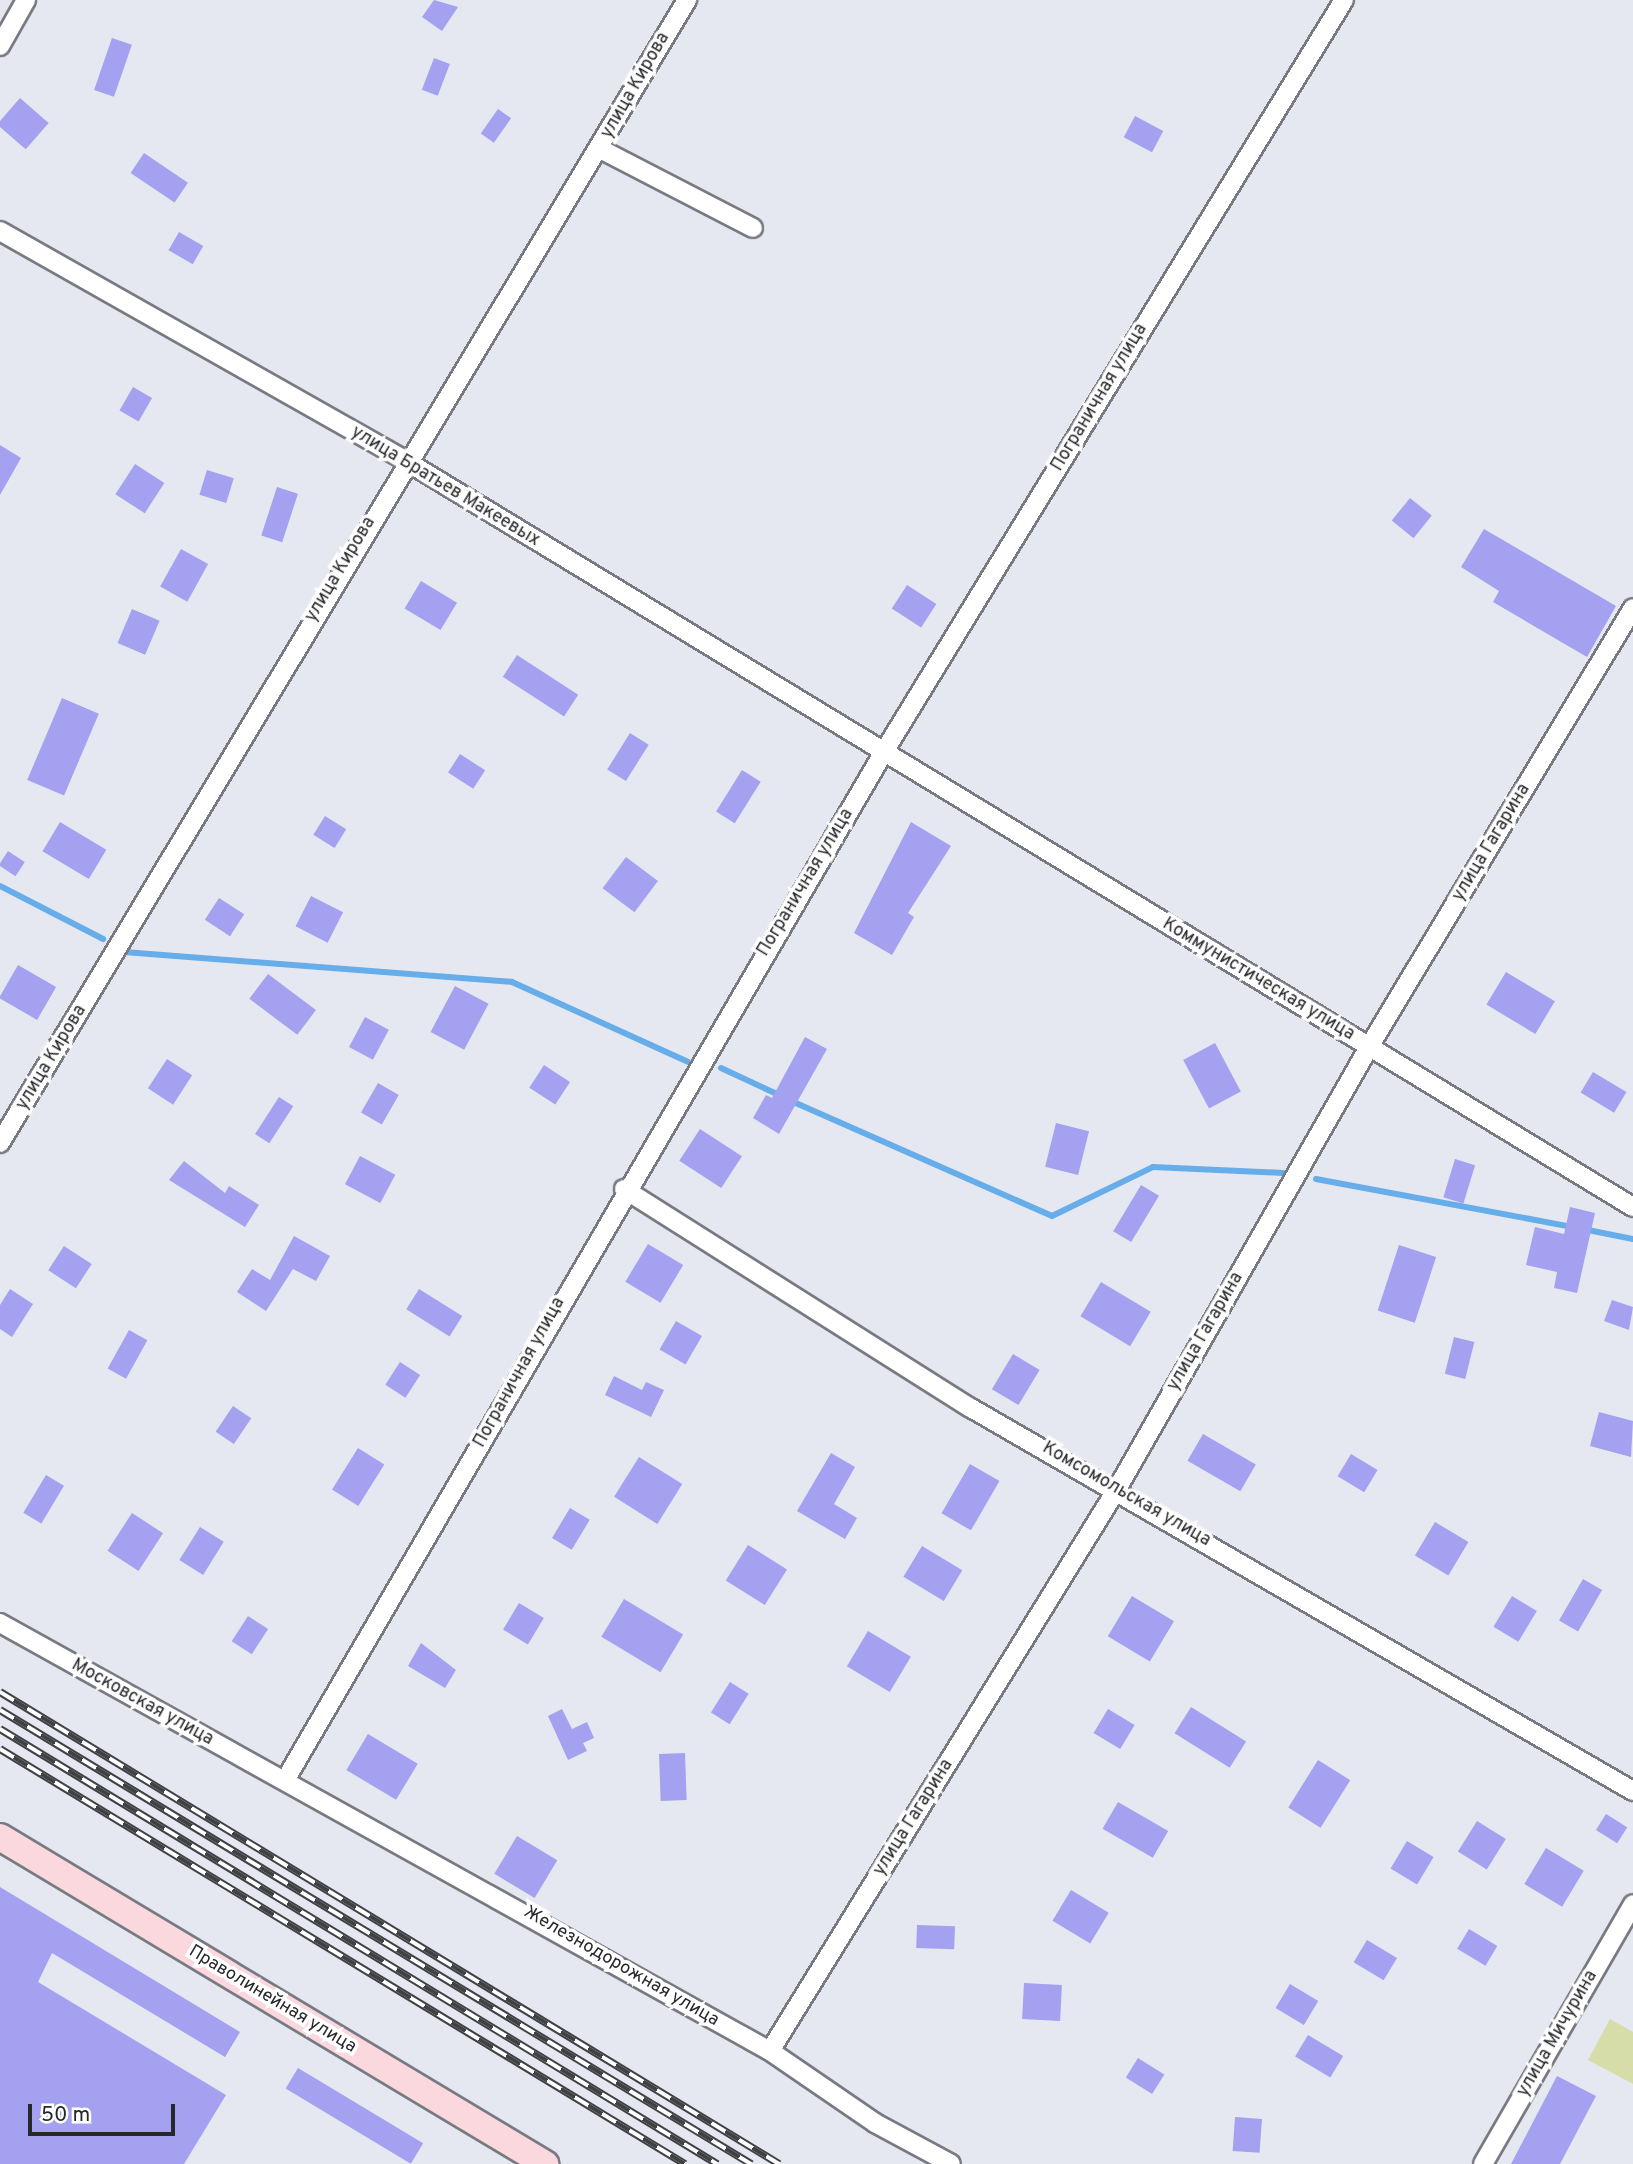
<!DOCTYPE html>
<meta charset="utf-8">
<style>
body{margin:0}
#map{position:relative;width:1633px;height:2164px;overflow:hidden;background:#e5e8f0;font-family:Overpass,sans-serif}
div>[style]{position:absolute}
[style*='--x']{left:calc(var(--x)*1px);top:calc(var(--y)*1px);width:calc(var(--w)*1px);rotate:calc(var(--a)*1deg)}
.green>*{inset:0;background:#d6dda9}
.stream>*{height:6px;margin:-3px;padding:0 3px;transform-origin:3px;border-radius:3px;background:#67adea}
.building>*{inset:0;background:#a3a1f0;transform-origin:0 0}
.roads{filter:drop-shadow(2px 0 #787a82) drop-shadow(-2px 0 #787a82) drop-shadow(0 2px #787a82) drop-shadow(0 -2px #787a82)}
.minor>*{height:18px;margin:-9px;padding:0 9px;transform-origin:9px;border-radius:9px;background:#fff}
.secondary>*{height:26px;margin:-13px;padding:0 13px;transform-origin:13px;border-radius:13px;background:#fbd7de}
.rail>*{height:8px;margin-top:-4px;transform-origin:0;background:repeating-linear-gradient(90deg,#fff 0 16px,#404145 0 32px);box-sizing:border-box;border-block:2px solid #404145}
span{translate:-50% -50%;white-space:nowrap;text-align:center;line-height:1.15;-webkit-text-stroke:7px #fff;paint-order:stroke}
.street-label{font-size:18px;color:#27282b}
.scale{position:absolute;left:28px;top:2104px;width:147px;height:32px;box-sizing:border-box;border:4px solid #27282b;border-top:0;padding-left:9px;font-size:21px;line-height:24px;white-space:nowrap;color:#27282b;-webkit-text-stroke:5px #fff;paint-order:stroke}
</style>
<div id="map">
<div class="green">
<div style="clip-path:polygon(1610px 2019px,1633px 2032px,1633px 2084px,1588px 2060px)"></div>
</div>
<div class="stream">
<div style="--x:0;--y:886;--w:116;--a:27.2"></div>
<div style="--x:124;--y:952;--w:389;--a:4.4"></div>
<div style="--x:512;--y:982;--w:193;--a:24.4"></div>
<div style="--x:721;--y:1068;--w:64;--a:25"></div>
<div style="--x:789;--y:1100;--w:287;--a:23.8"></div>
<div style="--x:1052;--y:1216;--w:112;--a:-25.9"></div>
<div style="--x:1153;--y:1167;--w:130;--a:2.6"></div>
<div style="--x:1316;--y:1179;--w:260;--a:10.6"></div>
<div style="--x:1583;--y:1229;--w:51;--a:11.3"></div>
</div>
<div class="building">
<div style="clip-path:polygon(434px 0,458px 7px,442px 31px,422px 17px)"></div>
<div style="left:112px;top:38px;width:21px;height:55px;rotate:19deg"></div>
<div style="left:434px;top:58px;width:17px;height:34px;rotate:21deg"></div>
<div style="left:20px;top:98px;width:38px;height:35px;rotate:41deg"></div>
<div style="left:498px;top:109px;width:16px;height:30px;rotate:35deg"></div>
<div style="left:1135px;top:116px;width:32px;height:24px;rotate:28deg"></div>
<div style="left:144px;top:153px;width:53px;height:24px;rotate:34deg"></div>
<div style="left:179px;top:232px;width:28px;height:21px;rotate:30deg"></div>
<div style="left:133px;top:387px;width:22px;height:27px;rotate:30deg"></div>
<div style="clip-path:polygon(0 445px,21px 458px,0 495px)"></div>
<div style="left:135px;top:464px;width:35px;height:36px;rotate:33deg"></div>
<div style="left:207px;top:470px;width:28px;height:26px;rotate:17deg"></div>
<div style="left:277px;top:487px;width:22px;height:51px;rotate:18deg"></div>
<div style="left:1410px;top:498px;width:28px;height:29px;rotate:39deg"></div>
<div style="clip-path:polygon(1484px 529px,1616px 606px,1587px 657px,1493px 602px,1499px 591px,1461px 567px)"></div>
<div style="left:181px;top:549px;width:31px;height:43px;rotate:29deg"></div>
<div style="left:421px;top:581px;width:42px;height:32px;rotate:31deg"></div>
<div style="left:907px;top:585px;width:35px;height:28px;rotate:33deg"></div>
<div style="left:132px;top:609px;width:30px;height:37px;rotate:23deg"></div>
<div style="left:517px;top:655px;width:73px;height:26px;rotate:33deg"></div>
<div style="left:62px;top:698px;width:40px;height:89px;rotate:23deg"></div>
<div style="left:630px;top:733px;width:22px;height:43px;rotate:32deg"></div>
<div style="left:460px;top:754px;width:30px;height:22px;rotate:33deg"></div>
<div style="left:742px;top:770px;width:22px;height:49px;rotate:32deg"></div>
<div style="left:325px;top:816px;width:25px;height:22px;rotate:32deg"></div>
<div style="left:60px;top:822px;width:54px;height:34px;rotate:31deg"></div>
<div style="clip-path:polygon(911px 822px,951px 846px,908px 913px,914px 917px,892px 955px,854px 933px)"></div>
<div style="left:8px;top:851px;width:20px;height:17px;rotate:33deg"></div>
<div style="left:626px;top:857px;width:40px;height:39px;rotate:37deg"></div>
<div style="left:311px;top:896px;width:36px;height:34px;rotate:27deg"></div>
<div style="left:219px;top:898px;width:30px;height:26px;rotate:33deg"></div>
<div style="left:18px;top:965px;width:44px;height:38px;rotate:30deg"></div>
<div style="left:1506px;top:972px;width:57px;height:38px;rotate:31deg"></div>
<div style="left:268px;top:974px;width:60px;height:31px;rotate:37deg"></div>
<div style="left:455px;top:986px;width:38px;height:52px;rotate:28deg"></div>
<div style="left:365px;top:1017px;width:27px;height:34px;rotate:28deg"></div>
<div style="clip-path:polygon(805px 1037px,827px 1049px,779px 1134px,753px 1118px,766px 1095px,772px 1098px)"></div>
<div style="left:1215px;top:1043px;width:55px;height:36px;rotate:62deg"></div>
<div style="left:167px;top:1059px;width:30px;height:35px;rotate:33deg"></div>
<div style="left:544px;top:1065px;width:31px;height:27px;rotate:33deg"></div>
<div style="left:1593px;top:1072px;width:39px;height:24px;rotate:31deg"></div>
<div style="left:378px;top:1083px;width:24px;height:34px;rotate:30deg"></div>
<div style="left:279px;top:1097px;width:17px;height:44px;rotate:33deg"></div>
<div style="left:1056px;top:1123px;width:34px;height:45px;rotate:14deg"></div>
<div style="left:700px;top:1129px;width:50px;height:38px;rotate:33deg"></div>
<div style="left:360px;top:1156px;width:40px;height:32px;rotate:28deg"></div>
<div style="left:1455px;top:1159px;width:21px;height:40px;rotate:17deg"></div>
<div style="clip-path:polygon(184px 1161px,225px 1193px,229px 1186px,259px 1205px,245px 1227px,169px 1180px)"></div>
<div style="left:1141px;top:1185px;width:21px;height:54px;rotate:31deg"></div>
<div style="clip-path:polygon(1570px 1207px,1595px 1213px,1577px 1293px,1554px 1288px,1557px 1272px,1526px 1265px,1535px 1227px,1564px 1234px)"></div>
<div style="clip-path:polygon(294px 1236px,330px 1256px,316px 1281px,293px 1269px,266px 1311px,237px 1292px,252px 1269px,270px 1280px)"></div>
<div style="left:648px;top:1244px;width:41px;height:44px;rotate:31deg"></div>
<div style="left:1399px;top:1245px;width:39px;height:69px;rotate:18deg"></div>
<div style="left:64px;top:1246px;width:33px;height:29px;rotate:33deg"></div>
<div style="left:1101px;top:1282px;width:58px;height:40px;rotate:31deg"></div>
<div style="clip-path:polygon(10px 1289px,33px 1304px,12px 1337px,0 1329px,0 1305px)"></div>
<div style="left:419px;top:1289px;width:51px;height:24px;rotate:32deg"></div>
<div style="clip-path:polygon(1612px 1300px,1633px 1307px,1629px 1330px,1604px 1321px)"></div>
<div style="left:676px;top:1321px;width:30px;height:33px;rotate:30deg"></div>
<div style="left:129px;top:1330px;width:21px;height:44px;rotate:29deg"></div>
<div style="left:1454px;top:1337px;width:21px;height:38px;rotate:14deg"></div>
<div style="left:1013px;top:1354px;width:31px;height:41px;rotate:31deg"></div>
<div style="left:400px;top:1362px;width:24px;height:27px;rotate:33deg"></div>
<div style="clip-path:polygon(614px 1376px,642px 1390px,646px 1382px,664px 1390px,651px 1417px,605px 1395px)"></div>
<div style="left:233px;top:1406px;width:22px;height:31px;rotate:34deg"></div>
<div style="clip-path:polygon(1599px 1412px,1633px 1421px,1631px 1457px,1590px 1446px)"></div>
<div style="left:1203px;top:1434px;width:61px;height:31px;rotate:30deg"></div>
<div style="left:358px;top:1448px;width:31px;height:49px;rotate:32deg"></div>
<div style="clip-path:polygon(831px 1453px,855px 1467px,834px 1504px,857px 1518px,845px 1539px,797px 1511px)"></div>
<div style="left:1351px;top:1454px;width:31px;height:26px;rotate:31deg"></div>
<div style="left:639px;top:1457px;width:51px;height:47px;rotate:32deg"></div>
<div style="left:970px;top:1464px;width:34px;height:57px;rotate:30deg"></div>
<div style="left:46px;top:1475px;width:21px;height:44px;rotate:31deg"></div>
<div style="left:570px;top:1508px;width:23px;height:35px;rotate:31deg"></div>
<div style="left:132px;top:1513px;width:37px;height:45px;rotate:33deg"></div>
<div style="left:1435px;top:1522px;width:39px;height:39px;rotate:31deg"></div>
<div style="left:200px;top:1527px;width:28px;height:39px;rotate:32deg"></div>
<div style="left:748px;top:1545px;width:46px;height:42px;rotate:32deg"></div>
<div style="left:922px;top:1546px;width:47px;height:36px;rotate:31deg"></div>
<div style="left:1583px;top:1579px;width:22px;height:48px;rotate:30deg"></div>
<div style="left:1132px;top:1596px;width:49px;height:47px;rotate:31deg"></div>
<div style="left:1512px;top:1596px;width:29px;height:36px;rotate:31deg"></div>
<div style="left:624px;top:1599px;width:69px;height:44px;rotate:31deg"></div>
<div style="left:519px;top:1603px;width:29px;height:31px;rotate:31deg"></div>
<div style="left:248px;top:1616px;width:24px;height:30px;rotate:33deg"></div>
<div style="left:868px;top:1631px;width:50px;height:41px;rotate:31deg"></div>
<div style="clip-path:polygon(421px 1643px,456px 1670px,445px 1688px,408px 1666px)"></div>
<div style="left:730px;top:1682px;width:22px;height:36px;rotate:32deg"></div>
<div style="left:1191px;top:1707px;width:65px;height:31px;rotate:32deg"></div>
<div style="clip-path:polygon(562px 1709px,572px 1729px,587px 1722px,594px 1738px,583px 1743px,587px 1751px,568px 1760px,548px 1716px)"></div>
<div style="left:1108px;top:1709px;width:31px;height:28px;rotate:31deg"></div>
<div style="left:368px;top:1734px;width:58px;height:42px;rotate:31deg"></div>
<div style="left:685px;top:1753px;width:47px;height:26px;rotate:88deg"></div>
<div style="left:1318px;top:1760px;width:38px;height:56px;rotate:32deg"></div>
<div style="left:1118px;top:1802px;width:58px;height:31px;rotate:30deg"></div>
<div style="left:1606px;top:1814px;width:25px;height:19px;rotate:32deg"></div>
<div style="left:1477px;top:1821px;width:34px;height:36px;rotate:32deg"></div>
<div style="left:517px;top:1836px;width:47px;height:44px;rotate:31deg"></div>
<div style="left:1407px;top:1841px;width:31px;height:32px;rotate:31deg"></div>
<div style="left:1546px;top:1848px;width:44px;height:42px;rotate:31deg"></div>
<div style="clip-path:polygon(0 1887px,240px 2032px,225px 2057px,52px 1953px,38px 1982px,226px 2095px,184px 2164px,0 2164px)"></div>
<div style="left:1071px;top:1890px;width:44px;height:36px;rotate:31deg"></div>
<div style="left:917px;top:1925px;width:38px;height:23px;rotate:2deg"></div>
<div style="left:1469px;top:1929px;width:33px;height:23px;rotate:31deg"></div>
<div style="left:1367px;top:1940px;width:35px;height:26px;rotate:31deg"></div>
<div style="left:1024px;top:1983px;width:38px;height:36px;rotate:3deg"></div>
<div style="left:1290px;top:1984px;width:33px;height:28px;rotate:31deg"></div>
<div style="left:1308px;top:2035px;width:41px;height:25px;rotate:31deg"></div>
<div style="left:1138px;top:2058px;width:31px;height:23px;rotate:32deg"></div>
<div style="left:298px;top:2068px;width:146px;height:24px;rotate:31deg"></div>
<div style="clip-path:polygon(1557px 2076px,1596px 2096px,1560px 2164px,1511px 2164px)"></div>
<div style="left:1235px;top:2117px;width:27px;height:34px;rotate:4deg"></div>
</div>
<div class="roads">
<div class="minor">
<div style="--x:0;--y:46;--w:53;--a:-60.5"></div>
<div style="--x:600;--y:149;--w:172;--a:27.3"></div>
<div style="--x:0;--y:231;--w:467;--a:29.5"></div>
<div style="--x:406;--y:461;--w:1436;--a:31.3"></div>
<div style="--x:0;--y:1143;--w:1334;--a:-58.99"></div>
<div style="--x:624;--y:1189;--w:410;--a:32.3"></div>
<div style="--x:971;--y:1408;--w:765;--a:30.05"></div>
<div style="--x:0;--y:1623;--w:881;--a:29.07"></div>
<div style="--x:770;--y:2051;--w:127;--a:34.4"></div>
<div style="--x:875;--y:2123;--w:86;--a:28.3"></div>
<div style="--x:287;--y:1777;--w:1183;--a:-59.79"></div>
<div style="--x:882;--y:755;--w:885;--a:-58.54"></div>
<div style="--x:770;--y:2051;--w:660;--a:-58.31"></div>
<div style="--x:1117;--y:1489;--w:509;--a:-60.31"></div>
<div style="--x:1369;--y:1047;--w:512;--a:-58.98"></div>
<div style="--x:1483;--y:2164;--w:300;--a:-60"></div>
</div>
<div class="secondary">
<div style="--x:0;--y:1837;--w:636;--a:30.96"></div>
</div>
</div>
<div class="rail">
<div style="--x:0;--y:1692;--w:911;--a:31.21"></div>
<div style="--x:0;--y:1710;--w:878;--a:31.15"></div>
<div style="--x:0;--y:1729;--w:839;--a:31.24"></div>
<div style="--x:0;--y:1749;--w:801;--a:31.21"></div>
</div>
<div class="street-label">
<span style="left:636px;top:86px;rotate:-60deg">улица Кирова</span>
<span style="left:1100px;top:398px;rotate:-59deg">Пограничная улица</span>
<span style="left:445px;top:487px;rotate:31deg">улица Братьев Макеевых</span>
<span style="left:341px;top:570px;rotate:-59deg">улица Кирова</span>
<span style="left:1492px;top:843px;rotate:-59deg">улица Гагарина</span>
<span style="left:806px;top:883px;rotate:-59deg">Пограничная улица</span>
<span style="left:1258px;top:980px;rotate:31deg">Коммунистическая улица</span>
<span style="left:52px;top:1058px;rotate:-59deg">улица Кирова</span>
<span style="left:1206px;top:1332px;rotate:-60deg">улица Гагарина</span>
<span style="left:520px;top:1373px;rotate:-61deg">Пограничная улица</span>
<span style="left:1126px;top:1495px;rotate:30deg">Комсомольская улица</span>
<span style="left:142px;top:1703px;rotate:29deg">Московская улица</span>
<span style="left:914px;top:1818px;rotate:-58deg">улица Гагарина</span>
<span style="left:621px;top:1967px;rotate:30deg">Железнодорожная улица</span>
<span style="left:272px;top:2000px;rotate:31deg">Праволинейная улица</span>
<span style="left:1558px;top:2034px;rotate:-60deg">улица Мичурина</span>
</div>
<div class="scale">50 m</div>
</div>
